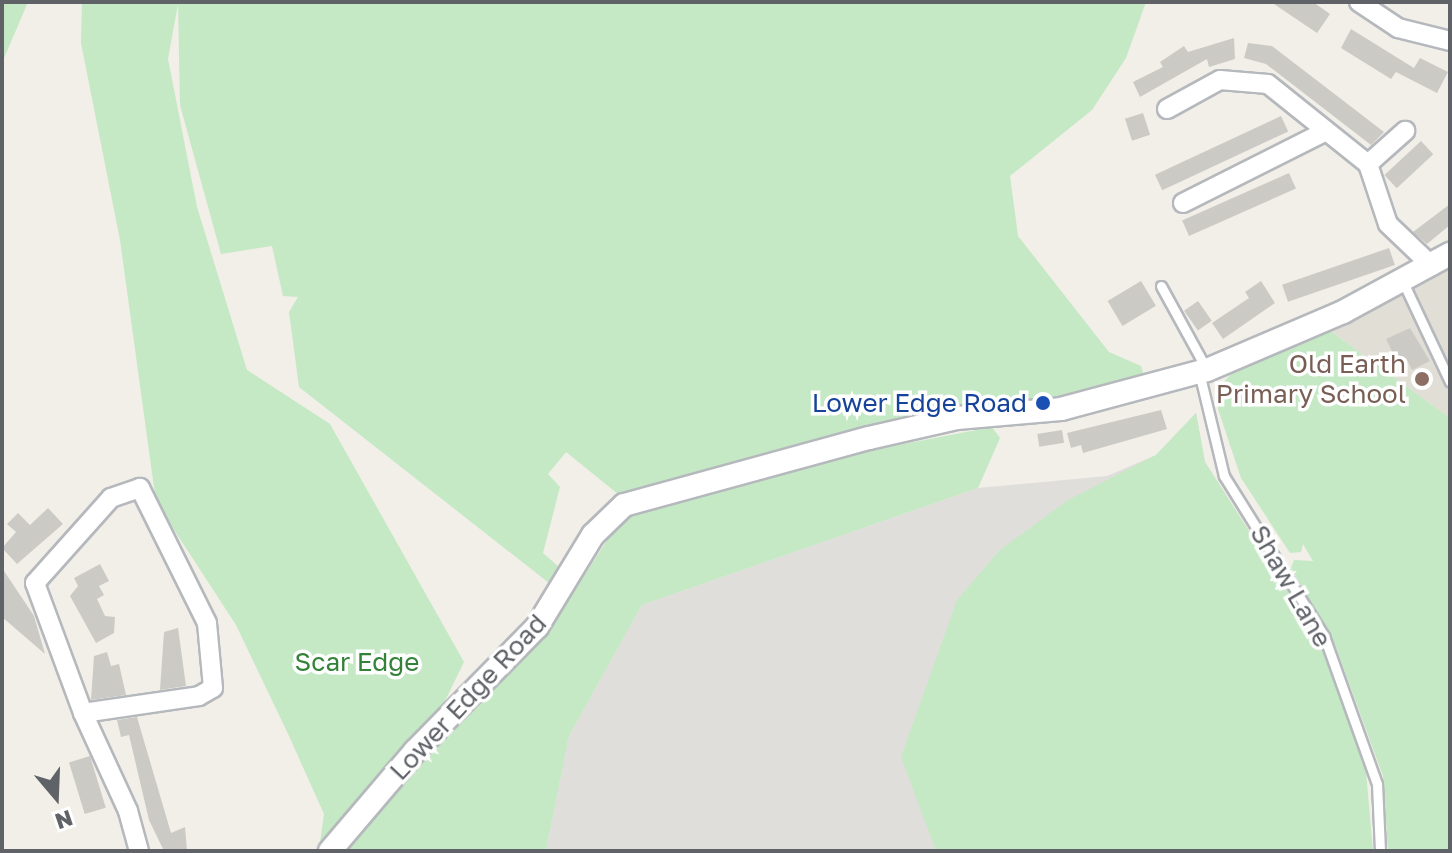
<!DOCTYPE html>
<style>
body{margin:0}
#map{position:relative;width:1452px;height:853px;overflow:hidden;background:#f1efe8;font-family:"Golos Text",sans-serif}
div>[style]{position:absolute}
[style*='--x']{left:calc(var(--x)*1px);top:calc(var(--y)*1px);width:calc(var(--w)*1px);rotate:calc(var(--a)*1deg)}
.industrial>*{inset:0;background:#e0deda}
.education>*{inset:0;background:#e1ded6}
.green>*{inset:0;background:#c5e8c5}
.building>*{inset:0;background:#cccac5;transform-origin:0 0}
.roads{filter:drop-shadow(2px 0 #b5b8bc) drop-shadow(-2px 0 #b5b8bc) drop-shadow(0 2px #b5b8bc) drop-shadow(0 -2px #b5b8bc)}
.service>*{height:9px;margin:-4.5px;padding:0 4.5px;transform-origin:4.5px;border-radius:4.5px;background:#fff}
.minor>*{height:18px;margin:-9px;padding:0 9px;transform-origin:9px;border-radius:9px;background:#fff}
.tertiary>*{height:22px;margin:-11px;padding:0 11px;transform-origin:11px;border-radius:11px;background:#fff}
.dots>*{width:22px;height:22px;translate:-50% -50%;box-sizing:border-box;border:4px solid #fff;border-radius:50%}
span{translate:-50% -50%;white-space:nowrap;text-align:center;line-height:1.15;-webkit-text-stroke:7px #fff;paint-order:stroke}
.education-label{font-size:26px;color:#785e54}
.right{translate:-100% -50%;text-align:right}
.transit-label{font-size:26px;color:#164399}
.street-label{font-size:26px;color:#5f6368}
.park-label{font-size:26px;color:#348238}
.frame{position:absolute;inset:0;border:4px solid #5f6368;pointer-events:none}
.north{position:absolute;left:16px;top:757px;width:80px;height:80px;-webkit-text-stroke:6px #fff;paint-order:stroke;rotate:161deg;font-size:22px;font-weight:700;line-height:32px;text-align:center;color:#5f6368}
.north::after{content:'';display:block;margin:auto;width:28px;height:36px;background:#5f6368;clip-path:polygon(50% 0,100% 100%,50% 72%,0 100%)}
</style>
<div id="map">
<div class="industrial">
<div style="clip-path:polygon(1196px 413px,1205px 462px,1319px 641px,1356px 740px,1373px 851px,546px 851px,569px 736px,642px 605px,978px 488px,1107px 476px,1156px 455px)"></div>
</div>
<div class="education">
<div style="clip-path:polygon(1450px 266px,1450px 418px,1329px 330px)"></div>
</div>
<div class="green">
<div style="clip-path:polygon(2px 2px,28px 2px,2px 63px)"></div>
<div style="clip-path:polygon(82px 2px,1146px 2px,1126px 58px,1092px 110px,1010px 176px,1018px 236px,1109px 352px,1141px 366px,1145px 379px,1055px 401px,956px 406px,873px 424px,618px 494px,566px 452px,548px 474px,560px 487px,543px 553px,559px 567px,549px 583px,299px 387px,289px 312px,298px 297px,283px 296px,272px 246px,221px 254px,180px 105px,178px 4px,168px 59px,197px 207px,247px 370px,330px 424px,464px 662px,441px 709px,319px 849px,324px 814px,289px 736px,236px 625px,156px 502px,120px 240px,81px 43px)"></div>
<div style="clip-path:polygon(1329px 330px,1450px 418px,1450px 851px,1388px 851px,1383px 776px,1335px 645px,1291px 568px,1294px 560px,1313px 561px,1303px 544px,1301px 552px,1290px 553px,1241px 478px,1218px 409px,1220px 386px,1230px 375px)"></div>
<div style="clip-path:polygon(1196px 413px,1205px 462px,1319px 641px,1366px 772px,1373px 851px,936px 851px,901px 757px,957px 600px,1000px 550px,1068px 500px,1156px 455px)"></div>
<div style="clip-path:polygon(992px 427px,1000px 438px,978px 488px,642px 605px,569px 736px,546px 851px,342px 851px,409px 772px,550px 629px,615px 528px,634px 514px,836px 457px)"></div>
</div>
<div class="building">
<div style="clip-path:polygon(1271px 2px,1313px 2px,1330px 14px,1317px 33px)"></div>
<div style="clip-path:polygon(1351px 29px,1414px 68px,1420px 58px,1448px 72px,1437px 93px,1396px 72px,1391px 79px,1341px 48px)"></div>
<div style="clip-path:polygon(1234px 38px,1235px 59px,1209px 67px,1207px 59px,1140px 97px,1133px 82px,1163px 67px,1160px 62px,1184px 46px,1188px 52px)"></div>
<div style="clip-path:polygon(1248px 43px,1272px 46px,1384px 132px,1371px 145px,1266px 64px,1244px 58px)"></div>
<div style="left:1143px;top:113px;width:23px;height:19px;rotate:72deg"></div>
<div style="left:1281px;top:116px;width:17px;height:139px;rotate:65deg"></div>
<div style="left:1421px;top:141px;width:18px;height:50px;rotate:47deg"></div>
<div style="left:1289px;top:173px;width:17px;height:117px;rotate:66deg"></div>
<div style="clip-path:polygon(1450px 204px,1450px 225px,1427px 244px,1413px 232px)"></div>
<div style="left:1389px;top:248px;width:18px;height:113px;rotate:71deg"></div>
<div style="left:1141px;top:281px;width:29px;height:39px;rotate:59deg"></div>
<div style="clip-path:polygon(1261px 281px,1275px 303px,1223px 339px,1212px 323px,1249px 298px,1245px 292px)"></div>
<div style="left:1198px;top:301px;width:24px;height:17px;rotate:55deg"></div>
<div style="clip-path:polygon(1410px 328px,1430px 361px,1412px 370px,1406px 358px,1397px 362px,1386px 339px)"></div>
<div style="clip-path:polygon(1161px 410px,1167px 429px,1083px 453px,1081px 445px,1071px 448px,1067px 433px)"></div>
<div style="left:1062px;top:430px;width:13px;height:25px;rotate:81deg"></div>
<div style="clip-path:polygon(48px 508px,63px 524px,17px 564px,2px 548px,16px 532px,7px 524px,18px 513px,30px 525px)"></div>
<div style="clip-path:polygon(100px 564px,109px 581px,99px 586px,104px 595px,97px 599px,105px 616px,115px 617px,114px 633px,96px 643px,70px 596px,78px 586px,74px 578px)"></div>
<div style="clip-path:polygon(2px 568px,34px 616px,45px 654px,2px 617px)"></div>
<div style="clip-path:polygon(178px 628px,186px 686px,160px 690px,164px 632px)"></div>
<div style="clip-path:polygon(107px 652px,111px 666px,119px 664px,126px 695px,91px 700px,94px 656px)"></div>
<div style="clip-path:polygon(137px 717px,171px 833px,185px 827px,187px 851px,164px 851px,149px 820px,129px 735px,121px 737px,117px 720px)"></div>
<div style="left:90px;top:756px;width:54px;height:22px;rotate:73deg"></div>
</div>
<div class="roads">
<div class="service">
<div style="--x:1403;--y:282;--w:110;--a:64.8"></div>
<div style="--x:1161;--y:286;--w:96;--a:61.3"></div>
<div style="--x:1199;--y:372;--w:107;--a:76.5"></div>
<div style="--x:1224;--y:476;--w:189;--a:58"></div>
<div style="--x:1324;--y:636;--w:157;--a:70.3"></div>
<div style="--x:1377;--y:784;--w:67;--a:87.4"></div>
</div>
<div class="minor">
<div style="--x:1359;--y:2;--w:47;--a:33.7"></div>
<div style="--x:1398;--y:28;--w:54;--a:14"></div>
<div style="--x:1167;--y:109;--w:60;--a:-28.7"></div>
<div style="--x:1220;--y:80;--w:48;--a:4.8"></div>
<div style="--x:1268;--y:84;--w:128;--a:38.7"></div>
<div style="--x:1368;--y:164;--w:63;--a:71.6"></div>
<div style="--x:1388;--y:224;--w:61;--a:43.7"></div>
<div style="--x:1368;--y:164;--w:50;--a:-41.7"></div>
<div style="--x:1183;--y:203;--w:160;--a:-26.7"></div>
<div style="--x:83;--y:713;--w:117;--a:-8.3"></div>
<div style="--x:199;--y:696;--w:16;--a:-30"></div>
<div style="--x:213;--y:688;--w:65;--a:-95.3"></div>
<div style="--x:207;--y:623;--w:151;--a:-116.4"></div>
<div style="--x:140;--y:488;--w:31;--a:161"></div>
<div style="--x:111;--y:498;--w:114;--a:131.8"></div>
<div style="--x:35;--y:583;--w:139;--a:69.7"></div>
<div style="--x:83;--y:713;--w:108;--a:65.3"></div>
<div style="--x:128;--y:811;--w:41;--a:74.6"></div>
</div>
<div class="tertiary">
<div style="--x:330;--y:851;--w:131;--a:-49.6"></div>
<div style="--x:415;--y:751;--w:174;--a:-45.5"></div>
<div style="--x:537;--y:627;--w:108;--a:-58.7"></div>
<div style="--x:593;--y:535;--w:43;--a:-44.1"></div>
<div style="--x:624;--y:505;--w:254;--a:-15.3"></div>
<div style="--x:869;--y:438;--w:90;--a:-12.8"></div>
<div style="--x:957;--y:418;--w:104;--a:-4.9"></div>
<div style="--x:1061;--y:409;--w:151;--a:-15"></div>
<div style="--x:1207;--y:370;--w:148;--a:-23.1"></div>
<div style="--x:1343;--y:312;--w:122;--a:-28.5"></div>
</div>
</div>
<div class="dots">
<div style="left:1422px;top:379px;background:#8d6e63"></div>
<div style="left:1043px;top:403px;background:#1a4fb4"></div>
</div>
<div class="education-label">
<span class="right" style="left:1406px;top:379px">Old Earth<br>Primary School</span>
</div>
<div class="transit-label">
<span class="right" style="left:1027px;top:403px">Lower Edge Road</span>
</div>
<div class="street-label">
<span style="left:1291px;top:586px;rotate:60deg">Shaw Lane</span>
<span style="left:468px;top:697px;rotate:-47deg">Lower Edge Road</span>
</div>
<div class="park-label">
<span style="left:357px;top:662px">Scar Edge</span>
</div>
<div class="frame"></div>
<div class="north">N</div>
</div>
